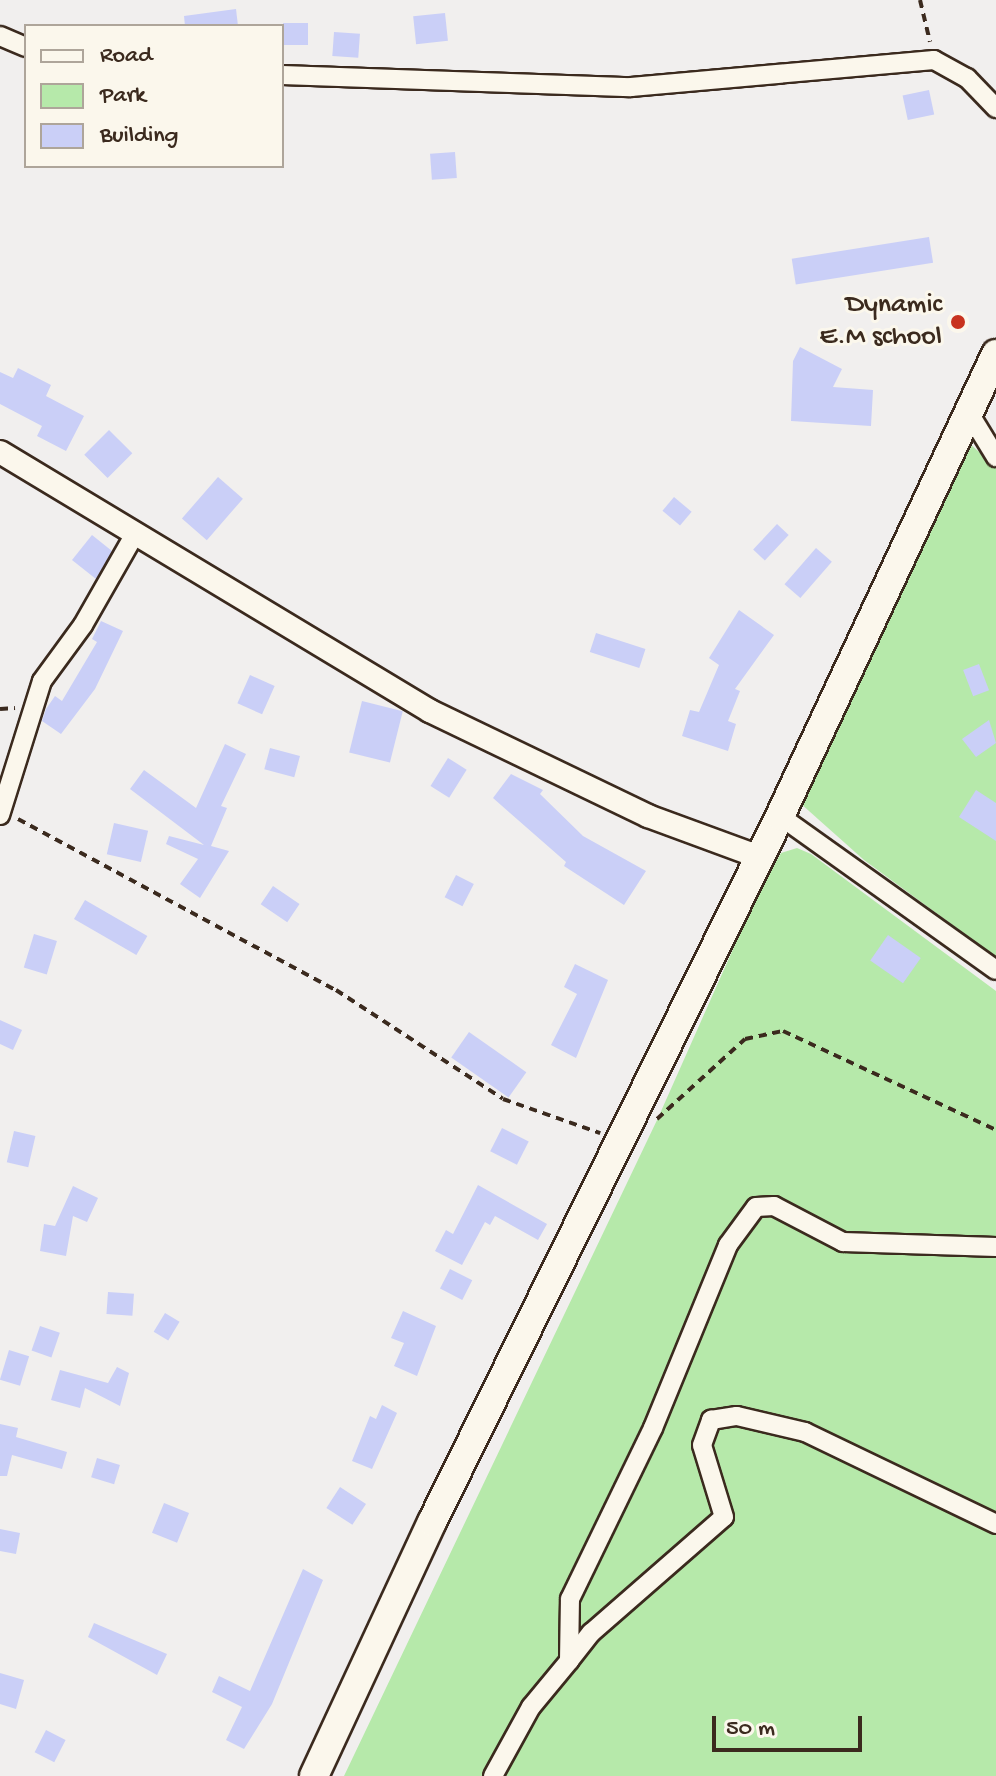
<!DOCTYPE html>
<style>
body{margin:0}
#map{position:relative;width:996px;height:1776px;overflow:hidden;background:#f1efee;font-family:"Gochi Hand",sans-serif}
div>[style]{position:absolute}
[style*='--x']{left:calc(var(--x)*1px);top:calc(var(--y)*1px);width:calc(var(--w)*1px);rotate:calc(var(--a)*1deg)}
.green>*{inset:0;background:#b6e9aa}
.building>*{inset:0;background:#cacff7;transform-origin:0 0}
.path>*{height:4px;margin-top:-2px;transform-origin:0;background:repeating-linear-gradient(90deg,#3b2a1e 0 8px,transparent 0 14px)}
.roads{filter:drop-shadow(2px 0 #3b2a1e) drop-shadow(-2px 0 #3b2a1e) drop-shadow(0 2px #3b2a1e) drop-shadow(0 -2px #3b2a1e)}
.minor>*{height:18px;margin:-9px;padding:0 9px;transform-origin:9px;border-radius:9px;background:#fbf7ec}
.tertiary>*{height:22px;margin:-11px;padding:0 11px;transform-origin:11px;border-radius:11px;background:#fbf7ec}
.primary>*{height:28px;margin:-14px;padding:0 14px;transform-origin:14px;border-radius:14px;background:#fbf7ec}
.dots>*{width:22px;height:22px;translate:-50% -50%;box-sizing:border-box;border:4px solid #fbf7ec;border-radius:50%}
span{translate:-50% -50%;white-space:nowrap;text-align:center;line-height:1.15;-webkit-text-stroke:6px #fbf7ec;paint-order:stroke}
.poi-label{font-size:28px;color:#3b2a1e}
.right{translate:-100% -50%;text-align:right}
.legend{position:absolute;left:24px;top:24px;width:260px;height:144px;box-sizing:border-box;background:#fbf7ec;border:2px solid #aea59a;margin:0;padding:10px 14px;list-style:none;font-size:24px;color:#3b2a1e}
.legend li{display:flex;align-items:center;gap:16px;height:40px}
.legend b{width:40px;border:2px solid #aea59a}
.scale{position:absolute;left:712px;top:1716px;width:150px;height:36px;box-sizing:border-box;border:4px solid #3b2a1e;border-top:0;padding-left:10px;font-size:24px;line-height:28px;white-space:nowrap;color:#3b2a1e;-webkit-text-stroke:6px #fbf7ec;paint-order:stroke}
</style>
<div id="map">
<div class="green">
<div style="clip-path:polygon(969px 443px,996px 467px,996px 957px,864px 860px,800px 803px)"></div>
<div style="clip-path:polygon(797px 848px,811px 854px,996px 991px,996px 1776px,344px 1776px,658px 1118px,758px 893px,781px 853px)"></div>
</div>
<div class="building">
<div style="clip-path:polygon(236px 9px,238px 26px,185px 26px,184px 16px)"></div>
<div style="left:445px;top:13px;width:28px;height:32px;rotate:84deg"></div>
<div style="left:283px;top:23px;width:25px;height:22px"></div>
<div style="left:334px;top:32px;width:26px;height:24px;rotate:4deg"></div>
<div style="left:929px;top:90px;width:25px;height:27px;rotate:78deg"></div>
<div style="left:455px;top:152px;width:26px;height:25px;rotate:86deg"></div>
<div style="left:929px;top:237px;width:26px;height:139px;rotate:81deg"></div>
<div style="clip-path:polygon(800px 347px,842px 369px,833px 387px,873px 390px,871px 426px,791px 421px,793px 361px)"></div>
<div style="clip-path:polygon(18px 368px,51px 385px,46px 396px,84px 416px,66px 451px,37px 436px,42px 426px,0 404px,0 372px,13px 378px)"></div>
<div style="left:109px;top:430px;width:33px;height:35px;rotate:45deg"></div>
<div style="left:218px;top:477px;width:33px;height:55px;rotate:41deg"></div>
<div style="left:674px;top:497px;width:23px;height:18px;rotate:40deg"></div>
<div style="left:777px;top:524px;width:16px;height:35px;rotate:43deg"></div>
<div style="clip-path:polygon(92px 535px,112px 551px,96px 579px,72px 560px)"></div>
<div style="left:816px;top:548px;width:21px;height:48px;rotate:41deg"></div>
<div style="clip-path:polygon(739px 610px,774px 635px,735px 689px,740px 691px,728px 721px,736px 724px,728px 751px,682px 736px,690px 710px,699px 712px,719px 665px,709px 658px)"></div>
<div style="clip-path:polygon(101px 621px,123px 631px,95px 689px,61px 734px,42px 721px,46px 709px,55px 696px,62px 701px,97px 642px,92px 639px)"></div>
<div style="left:596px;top:633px;width:52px;height:20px;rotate:18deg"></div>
<div style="left:979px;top:664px;width:28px;height:17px;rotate:69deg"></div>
<div style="left:250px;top:675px;width:27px;height:31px;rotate:24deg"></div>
<div style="left:362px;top:701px;width:42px;height:53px;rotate:14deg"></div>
<div style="clip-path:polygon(989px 720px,996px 743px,976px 757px,962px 739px)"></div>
<div style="clip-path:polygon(225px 744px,246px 754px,221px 806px,227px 808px,211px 846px,229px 851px,200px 898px,180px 884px,198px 859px,166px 844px,169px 836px,204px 845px,130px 789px,144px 770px,196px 808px)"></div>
<div style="left:270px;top:748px;width:31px;height:22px;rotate:15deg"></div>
<div style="left:448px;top:758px;width:22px;height:33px;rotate:32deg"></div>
<div style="clip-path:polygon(511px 774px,543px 790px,540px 794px,583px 836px,646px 871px,624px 905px,564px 866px,566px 862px,493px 798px)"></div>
<div style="clip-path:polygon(976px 790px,996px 803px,996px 841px,959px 817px)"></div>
<div style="left:114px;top:823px;width:35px;height:32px;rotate:13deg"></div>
<div style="left:456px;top:875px;width:20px;height:25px;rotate:27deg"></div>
<div style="left:273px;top:886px;width:32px;height:22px;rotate:34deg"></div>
<div style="left:85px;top:900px;width:72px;height:22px;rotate:30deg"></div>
<div style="left:34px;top:934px;width:24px;height:35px;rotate:17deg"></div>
<div style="left:888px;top:935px;width:40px;height:31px;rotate:35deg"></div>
<div style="clip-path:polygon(575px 964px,608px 980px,576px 1058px,551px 1045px,577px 994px,564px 987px)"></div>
<div style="clip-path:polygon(0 1020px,22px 1030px,13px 1050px,0 1044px)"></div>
<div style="left:469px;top:1032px;width:70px;height:31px;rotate:35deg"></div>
<div style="left:502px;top:1128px;width:30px;height:26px;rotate:27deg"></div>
<div style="left:14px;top:1131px;width:22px;height:32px;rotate:13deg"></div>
<div style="clip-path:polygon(478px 1185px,547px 1224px,538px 1240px,495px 1216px,490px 1225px,485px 1222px,462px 1265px,435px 1251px,446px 1230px,453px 1234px)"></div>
<div style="clip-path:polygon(73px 1186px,98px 1198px,87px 1222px,73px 1216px,66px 1256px,40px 1251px,44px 1224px,55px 1226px)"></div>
<div style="left:450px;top:1269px;width:25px;height:22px;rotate:27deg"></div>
<div style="left:108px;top:1292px;width:26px;height:22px;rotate:4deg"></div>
<div style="clip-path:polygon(403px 1311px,436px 1326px,417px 1376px,394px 1366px,404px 1343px,391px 1338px)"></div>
<div style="left:165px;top:1313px;width:17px;height:22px;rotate:31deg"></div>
<div style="left:40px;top:1326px;width:21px;height:26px;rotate:19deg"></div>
<div style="left:9px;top:1350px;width:21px;height:31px;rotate:17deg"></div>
<div style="clip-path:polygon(117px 1367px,129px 1373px,120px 1406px,85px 1388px,80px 1408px,51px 1400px,60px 1370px,108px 1383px)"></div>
<div style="clip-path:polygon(382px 1405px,397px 1413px,372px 1469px,352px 1461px,370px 1416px,376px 1419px)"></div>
<div style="clip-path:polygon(0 1424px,18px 1428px,16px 1437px,67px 1452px,62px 1469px,12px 1455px,7px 1476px,0 1476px)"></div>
<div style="left:97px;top:1458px;width:24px;height:20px;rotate:17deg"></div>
<div style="left:340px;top:1487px;width:31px;height:25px;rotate:33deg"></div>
<div style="left:164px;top:1503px;width:27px;height:32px;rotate:22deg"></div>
<div style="clip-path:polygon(0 1529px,20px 1533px,16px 1554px,0 1551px)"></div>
<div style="clip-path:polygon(303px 1569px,323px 1580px,272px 1704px,244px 1749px,226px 1740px,242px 1707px,212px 1692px,219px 1676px,250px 1691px)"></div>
<div style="clip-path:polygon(94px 1623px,167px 1654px,157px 1675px,88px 1637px)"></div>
<div style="clip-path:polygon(0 1673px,24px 1680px,16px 1709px,0 1704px)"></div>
<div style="left:46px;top:1730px;width:22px;height:25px;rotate:27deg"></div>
</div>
<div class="path">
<div style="--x:920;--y:0;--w:43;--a:76.6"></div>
<div style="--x:0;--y:709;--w:15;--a:-4"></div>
<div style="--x:18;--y:819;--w:361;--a:28.3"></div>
<div style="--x:336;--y:990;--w:199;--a:33.1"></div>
<div style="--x:503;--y:1099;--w:103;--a:19.3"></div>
<div style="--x:657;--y:1119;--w:119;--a:-42.3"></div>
<div style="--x:745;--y:1039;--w:39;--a:-12"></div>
<div style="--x:783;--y:1031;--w:235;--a:24.9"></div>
</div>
<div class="roads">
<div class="minor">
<div style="--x:0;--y:36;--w:28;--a:23"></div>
<div style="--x:282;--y:75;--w:349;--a:2"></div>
<div style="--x:631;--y:87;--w:304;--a:-5.1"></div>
<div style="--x:934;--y:60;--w:38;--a:29"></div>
<div style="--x:967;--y:78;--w:42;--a:46"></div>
<div style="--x:969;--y:413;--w:52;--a:58.5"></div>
<div style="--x:0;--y:815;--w:140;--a:-72.6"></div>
<div style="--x:42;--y:681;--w:69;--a:-53.8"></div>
<div style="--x:83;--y:625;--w:105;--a:-60.3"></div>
<div style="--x:780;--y:816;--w:265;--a:35.5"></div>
<div style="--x:569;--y:1661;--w:36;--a:-52"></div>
<div style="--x:591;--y:1633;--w:176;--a:-41.1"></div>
<div style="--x:724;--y:1517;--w:75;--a:-107"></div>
<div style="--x:702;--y:1445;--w:27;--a:-70"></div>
<div style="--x:711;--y:1420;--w:26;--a:-9"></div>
<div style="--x:737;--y:1416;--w:70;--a:13.2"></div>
<div style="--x:805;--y:1432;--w:212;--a:25.7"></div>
<div style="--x:493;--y:1776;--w:79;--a:-61.2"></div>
<div style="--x:531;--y:1707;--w:60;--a:-50.4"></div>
<div style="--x:569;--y:1661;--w:62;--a:-89.1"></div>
<div style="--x:570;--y:1599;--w:190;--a:-64.1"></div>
<div style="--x:653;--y:1428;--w:198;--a:-67.7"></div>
<div style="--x:728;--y:1245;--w:47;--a:-53.6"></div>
<div style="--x:756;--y:1207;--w:18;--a:-3"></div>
<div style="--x:774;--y:1206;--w:78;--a:27.6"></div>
<div style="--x:843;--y:1242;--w:153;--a:1.9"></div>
</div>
<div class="tertiary">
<div style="--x:0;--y:452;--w:502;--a:31.06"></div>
<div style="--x:430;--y:711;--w:242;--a:25.7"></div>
<div style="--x:648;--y:816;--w:116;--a:20.2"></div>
</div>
<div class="primary">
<div style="--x:314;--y:1776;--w:280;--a:-65.1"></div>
<div style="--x:432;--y:1522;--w:787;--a:-63.76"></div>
<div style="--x:780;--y:816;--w:510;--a:-64.94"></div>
</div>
</div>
<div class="dots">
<div style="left:958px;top:322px;background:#c8321e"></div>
</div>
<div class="poi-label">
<span class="right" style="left:942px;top:322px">Dynamic<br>E.M school</span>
</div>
<ul class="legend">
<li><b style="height:10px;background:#fbf7ec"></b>Road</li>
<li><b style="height:22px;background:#b6e9aa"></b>Park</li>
<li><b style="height:22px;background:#cacff7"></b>Building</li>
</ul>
<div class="scale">50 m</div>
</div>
